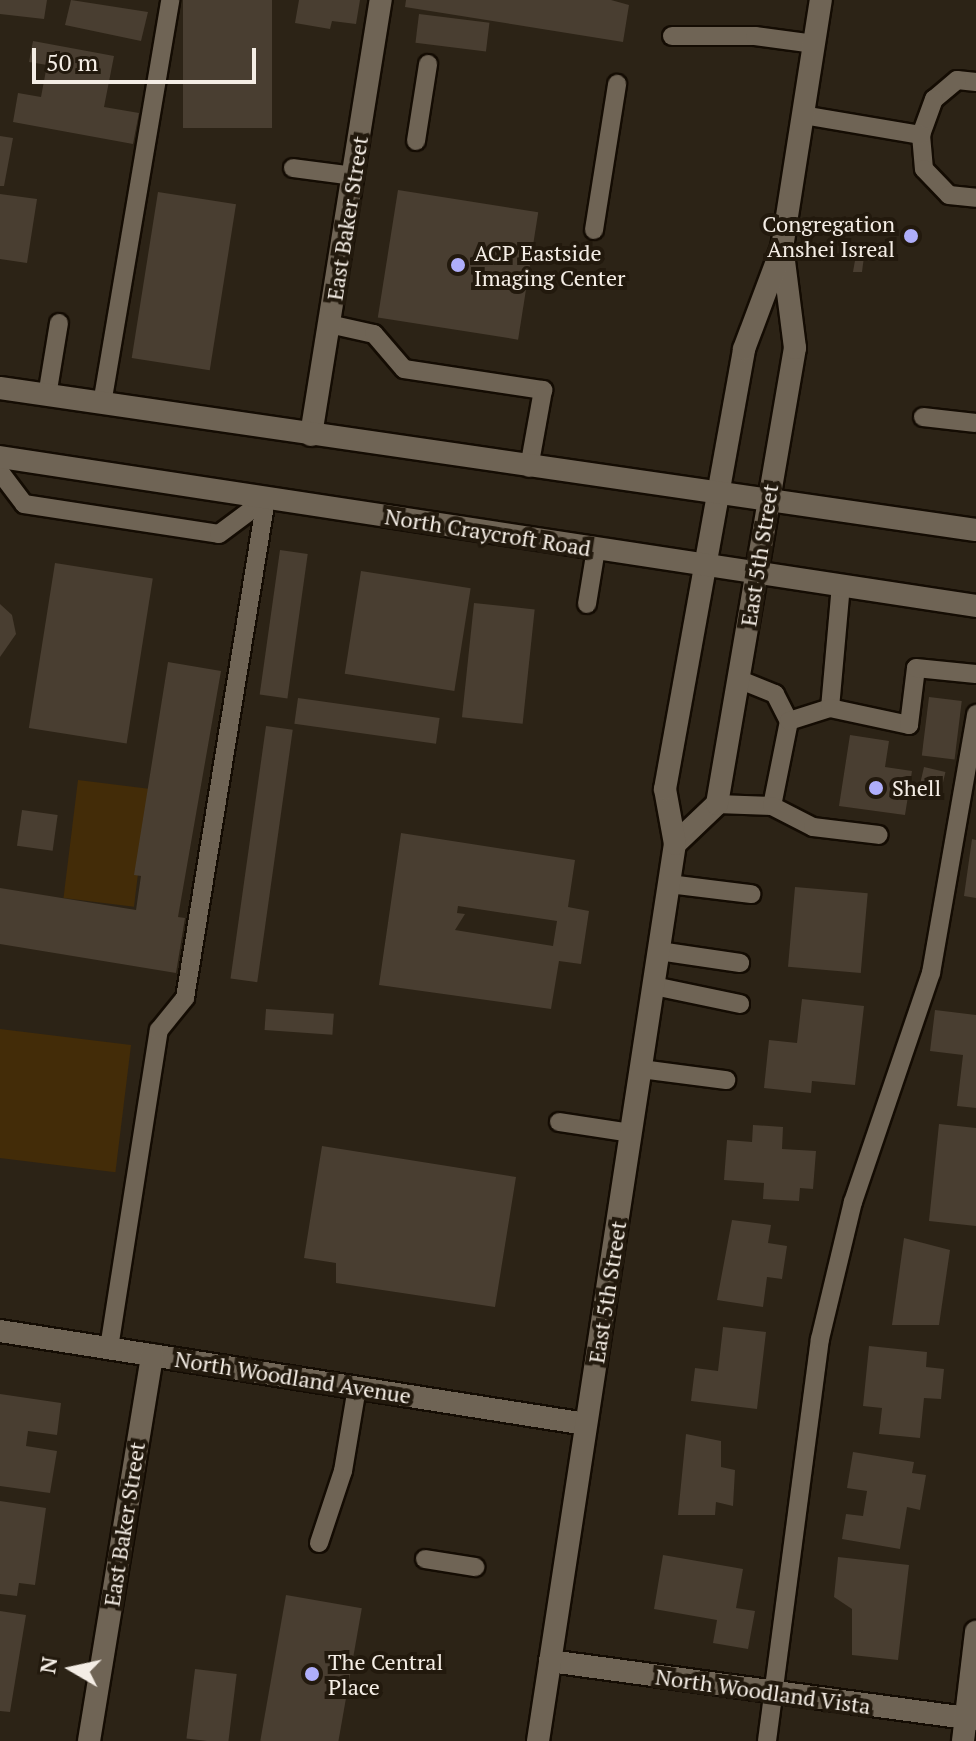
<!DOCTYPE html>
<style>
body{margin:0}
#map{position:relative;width:976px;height:1741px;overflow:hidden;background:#2c2316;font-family:"PT Serif",serif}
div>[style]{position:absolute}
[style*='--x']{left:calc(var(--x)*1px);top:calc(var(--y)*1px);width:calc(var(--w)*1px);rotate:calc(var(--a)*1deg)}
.green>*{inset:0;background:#432c08;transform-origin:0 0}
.building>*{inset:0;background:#493e31;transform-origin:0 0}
.roads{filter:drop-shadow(2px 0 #140c03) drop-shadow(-2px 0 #140c03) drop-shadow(0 2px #140c03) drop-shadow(0 -2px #140c03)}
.service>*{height:18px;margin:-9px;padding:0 9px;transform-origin:9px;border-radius:9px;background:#6f6455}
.minor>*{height:22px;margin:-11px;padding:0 11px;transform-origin:11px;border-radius:11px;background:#6f6455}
.tertiary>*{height:22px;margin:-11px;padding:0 11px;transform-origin:11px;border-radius:11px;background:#6f6455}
.secondary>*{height:22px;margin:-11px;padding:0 11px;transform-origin:11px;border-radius:11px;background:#6f6455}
.dots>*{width:22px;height:22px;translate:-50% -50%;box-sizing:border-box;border:4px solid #22190d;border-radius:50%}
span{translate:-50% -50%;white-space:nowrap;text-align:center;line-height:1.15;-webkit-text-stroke:8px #22190d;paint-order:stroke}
.street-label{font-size:22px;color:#f4ede5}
.poi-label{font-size:22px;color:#f4ede5}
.right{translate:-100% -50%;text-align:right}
.left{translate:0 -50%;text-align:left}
.north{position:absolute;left:32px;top:1629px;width:80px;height:80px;-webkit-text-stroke:6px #22190d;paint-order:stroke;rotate:279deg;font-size:22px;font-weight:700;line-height:32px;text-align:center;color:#f4ede5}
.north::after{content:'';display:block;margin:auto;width:28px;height:36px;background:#f4ede5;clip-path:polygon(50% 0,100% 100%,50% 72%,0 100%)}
.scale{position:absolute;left:32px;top:48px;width:224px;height:36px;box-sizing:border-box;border:4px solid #f4ede5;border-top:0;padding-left:10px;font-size:24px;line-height:28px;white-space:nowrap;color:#f4ede5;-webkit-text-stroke:6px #22190d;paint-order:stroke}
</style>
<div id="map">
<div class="green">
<div style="left:78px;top:780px;width:71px;height:119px;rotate:7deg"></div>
<div style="left:0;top:1029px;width:132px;height:128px;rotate:7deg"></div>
</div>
<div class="building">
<div style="clip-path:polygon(0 0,47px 0,44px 19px,0 14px)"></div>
<div style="clip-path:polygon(71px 0,148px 12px,141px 41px,65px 25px)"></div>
<div style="left:183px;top:0;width:89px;height:128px"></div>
<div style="clip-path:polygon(299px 0,360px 0,356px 24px,332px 21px,330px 29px,295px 23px)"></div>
<div style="clip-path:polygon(406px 0,611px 0,629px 5px,623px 42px,405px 7px)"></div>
<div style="left:419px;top:14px;width:71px;height:29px;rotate:7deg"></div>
<div style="clip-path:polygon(33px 41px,114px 56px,104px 107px,139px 113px,133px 144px,13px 122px,18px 93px,41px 97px,47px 65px,29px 62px)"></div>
<div style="clip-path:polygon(0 136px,13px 138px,4px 186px,0 186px)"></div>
<div style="left:398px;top:190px;width:142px;height:129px;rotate:9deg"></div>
<div style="left:158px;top:192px;width:79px;height:168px;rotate:9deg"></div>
<div style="clip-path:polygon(0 194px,37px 199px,27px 263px,0 259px)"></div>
<div style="clip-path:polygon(857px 249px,865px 249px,862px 272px,853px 272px)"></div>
<div style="left:280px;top:550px;width:28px;height:146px;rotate:8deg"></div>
<div style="left:55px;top:563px;width:99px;height:167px;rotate:9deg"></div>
<div style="left:361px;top:571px;width:111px;height:104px;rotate:9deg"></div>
<div style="left:474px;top:603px;width:61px;height:115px;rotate:6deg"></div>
<div style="clip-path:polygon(0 604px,12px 615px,16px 634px,0 657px)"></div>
<div style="clip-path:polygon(168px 662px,221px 671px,178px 917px,185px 918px,176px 973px,0 944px,0 888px,136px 910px,141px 876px,134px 875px)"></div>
<div style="left:929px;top:697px;width:33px;height:59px;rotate:7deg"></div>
<div style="left:298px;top:698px;width:143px;height:26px;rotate:8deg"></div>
<div style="left:266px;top:726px;width:27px;height:255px;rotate:8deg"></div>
<div style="clip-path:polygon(850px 735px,889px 741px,885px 767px,912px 771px,905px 815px,839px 806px)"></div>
<div style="left:924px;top:767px;width:22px;height:25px;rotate:13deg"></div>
<div style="left:22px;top:810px;width:36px;height:36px;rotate:8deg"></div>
<div style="clip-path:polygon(evenodd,401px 833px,575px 860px,568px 907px,589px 911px,581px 964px,559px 961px,551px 1009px,379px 985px,401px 833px,458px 906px,557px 921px,553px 946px,455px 930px,465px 914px,457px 913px,458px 906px)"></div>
<div style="clip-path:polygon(972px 839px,976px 840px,976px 898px,964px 896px)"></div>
<div style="left:795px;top:887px;width:73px;height:80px;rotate:5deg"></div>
<div style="clip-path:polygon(802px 999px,864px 1006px,855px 1085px,812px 1081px,811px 1093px,764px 1088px,769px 1040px,797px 1043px)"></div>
<div style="left:266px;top:1009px;width:68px;height:21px;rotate:4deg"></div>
<div style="clip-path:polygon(935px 1010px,976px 1015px,976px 1108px,957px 1106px,963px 1055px,930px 1051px)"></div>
<div style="clip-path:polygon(939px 1124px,976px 1128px,976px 1226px,929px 1221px)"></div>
<div style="clip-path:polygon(753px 1125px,783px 1127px,782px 1149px,816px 1151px,813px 1189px,800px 1188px,799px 1201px,763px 1199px,764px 1183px,724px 1180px,727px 1140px,752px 1142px)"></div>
<div style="clip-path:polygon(322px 1146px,516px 1177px,495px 1307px,336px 1283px,336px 1263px,304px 1258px)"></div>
<div style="clip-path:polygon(732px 1220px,771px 1225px,768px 1243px,787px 1246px,782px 1279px,767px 1277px,763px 1307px,717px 1300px)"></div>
<div style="clip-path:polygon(904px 1238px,950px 1250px,939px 1325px,892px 1325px)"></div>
<div style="clip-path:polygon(723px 1327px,766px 1332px,757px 1409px,691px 1401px,695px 1368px,718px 1371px)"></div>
<div style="clip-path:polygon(869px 1346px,927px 1352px,926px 1367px,944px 1369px,941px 1399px,924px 1398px,920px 1438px,879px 1434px,882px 1408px,863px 1406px)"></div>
<div style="clip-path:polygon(0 1394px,61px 1403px,57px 1435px,28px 1431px,26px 1446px,57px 1451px,50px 1493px,0 1486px)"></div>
<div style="clip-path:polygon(686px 1434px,721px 1441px,721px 1467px,735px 1470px,733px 1506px,716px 1502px,715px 1515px,678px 1515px)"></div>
<div style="clip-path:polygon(853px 1452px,914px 1462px,912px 1473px,926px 1475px,920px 1510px,907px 1507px,900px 1549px,842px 1539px,846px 1514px,863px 1516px,867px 1491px,847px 1488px)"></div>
<div style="clip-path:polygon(0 1501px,46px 1508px,35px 1585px,19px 1583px,17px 1596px,0 1594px)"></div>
<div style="clip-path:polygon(663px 1555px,743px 1569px,736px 1608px,755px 1611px,748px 1649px,713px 1643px,717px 1620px,654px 1609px)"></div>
<div style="clip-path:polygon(838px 1557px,909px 1565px,898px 1660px,852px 1655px,852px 1609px,834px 1597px)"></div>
<div style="left:286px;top:1595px;width:77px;height:148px;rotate:10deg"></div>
<div style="clip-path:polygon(0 1611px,26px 1615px,10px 1712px,0 1711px)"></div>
<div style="left:195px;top:1669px;width:42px;height:70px;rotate:7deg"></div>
</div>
<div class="roads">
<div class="service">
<div style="--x:672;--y:36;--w:83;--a:0"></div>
<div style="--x:755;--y:36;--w:60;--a:7.7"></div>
<div style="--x:976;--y:82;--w:19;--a:-174"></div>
<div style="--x:957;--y:80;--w:30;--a:140"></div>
<div style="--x:934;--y:99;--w:38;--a:110"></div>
<div style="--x:921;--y:135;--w:34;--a:85"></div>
<div style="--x:924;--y:169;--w:36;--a:46"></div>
<div style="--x:949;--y:195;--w:27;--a:6"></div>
<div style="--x:803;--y:115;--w:120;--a:9.6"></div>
<div style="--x:416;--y:141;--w:78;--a:-81.1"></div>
<div style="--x:293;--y:168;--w:62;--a:7.5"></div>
<div style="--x:594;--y:230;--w:148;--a:-81"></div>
<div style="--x:329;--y:324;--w:46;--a:12.5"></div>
<div style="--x:374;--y:334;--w:46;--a:49.4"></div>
<div style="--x:404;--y:369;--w:141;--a:8.6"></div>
<div style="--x:543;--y:390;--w:79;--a:100.2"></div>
<div style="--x:47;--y:396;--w:74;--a:-80.7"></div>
<div style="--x:102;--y:404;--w:410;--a:-80.4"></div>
<div style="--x:923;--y:417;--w:53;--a:6.5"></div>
<div style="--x:0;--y:472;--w:40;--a:53"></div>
<div style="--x:24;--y:504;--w:197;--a:8.7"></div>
<div style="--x:219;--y:534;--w:59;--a:-36.7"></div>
<div style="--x:587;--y:604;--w:56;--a:-80.7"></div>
<div style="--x:738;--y:679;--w:40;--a:22"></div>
<div style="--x:775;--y:694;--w:30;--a:63"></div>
<div style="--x:830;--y:708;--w:123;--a:-84.9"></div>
<div style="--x:717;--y:804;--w:55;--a:2.1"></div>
<div style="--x:772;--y:806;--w:87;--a:-78.7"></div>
<div style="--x:789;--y:721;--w:43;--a:-17.6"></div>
<div style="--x:830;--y:708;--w:81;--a:12.1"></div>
<div style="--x:909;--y:725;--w:57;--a:-83"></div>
<div style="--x:916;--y:668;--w:60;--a:5.7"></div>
<div style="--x:772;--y:806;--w:46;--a:27.1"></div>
<div style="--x:813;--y:827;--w:66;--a:6.9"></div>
<div style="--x:669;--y:884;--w:83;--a:7"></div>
<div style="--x:659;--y:951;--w:82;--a:8.4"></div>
<div style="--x:654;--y:986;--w:88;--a:11.8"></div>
<div style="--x:641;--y:1069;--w:86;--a:7.4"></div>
<div style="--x:559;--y:1122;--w:73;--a:8.7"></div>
<div style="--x:109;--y:1348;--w:322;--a:-81.1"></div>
<div style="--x:159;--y:1030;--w:41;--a:-50.9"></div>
<div style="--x:185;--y:998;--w:506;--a:-80.78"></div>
<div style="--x:319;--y:1543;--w:76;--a:-71.6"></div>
<div style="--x:343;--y:1471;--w:85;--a:-80.5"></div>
<div style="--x:425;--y:1559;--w:51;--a:9.1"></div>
<div style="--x:767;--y:1741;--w:405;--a:-82.5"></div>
<div style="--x:820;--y:1339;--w:141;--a:-76.5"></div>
<div style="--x:853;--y:1202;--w:242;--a:-71.2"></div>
<div style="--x:931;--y:973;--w:263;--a:-80.1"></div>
</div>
<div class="minor">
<div style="--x:311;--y:435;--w:441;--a:-80.9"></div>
<div style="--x:0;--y:1331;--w:593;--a:9.02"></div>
<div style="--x:550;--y:1661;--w:430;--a:7.8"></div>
<div style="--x:89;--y:1741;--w:391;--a:-80.7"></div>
<div style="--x:963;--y:1741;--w:110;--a:-83.2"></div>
</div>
<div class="tertiary">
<div style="--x:675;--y:844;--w:58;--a:-43.6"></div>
<div style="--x:717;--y:804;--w:463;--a:-80.3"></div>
<div style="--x:795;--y:348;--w:96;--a:-97.2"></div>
<div style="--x:538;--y:1741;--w:907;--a:-81.32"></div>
<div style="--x:675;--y:844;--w:56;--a:-100.3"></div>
<div style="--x:665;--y:789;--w:447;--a:-79.8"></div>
<div style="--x:744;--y:349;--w:108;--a:-69.4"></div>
<div style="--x:782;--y:248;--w:251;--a:-81.1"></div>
</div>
<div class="secondary">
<div style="--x:0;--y:388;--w:986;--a:8.28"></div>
<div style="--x:0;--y:457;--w:987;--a:8.68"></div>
</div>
</div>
<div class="dots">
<div style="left:911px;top:236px;background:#afaefa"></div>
<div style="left:458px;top:265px;background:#afaefa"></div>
<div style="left:876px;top:788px;background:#afaefa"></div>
<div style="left:312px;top:1674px;background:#afaefa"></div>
</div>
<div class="street-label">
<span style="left:347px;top:218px;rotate:-81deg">East Baker Street</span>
<span style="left:488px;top:532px;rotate:9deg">North Craycroft Road</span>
<span style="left:759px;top:555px;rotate:-81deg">East 5th Street</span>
<span style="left:607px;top:1292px;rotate:-81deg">East 5th Street</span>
<span style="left:293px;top:1377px;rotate:9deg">North Woodland Avenue</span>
<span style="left:124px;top:1524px;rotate:-81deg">East Baker Street</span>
<span style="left:763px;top:1691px;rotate:8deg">North Woodland Vista</span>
</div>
<div class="poi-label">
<span class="right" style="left:895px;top:236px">Congregation<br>Anshei Isreal</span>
<span class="left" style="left:474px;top:265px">ACP Eastside<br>Imaging Center</span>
<span class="left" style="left:892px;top:788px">Shell</span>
<span class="left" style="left:328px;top:1674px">The Central<br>Place</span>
</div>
<div class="north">N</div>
<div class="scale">50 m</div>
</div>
